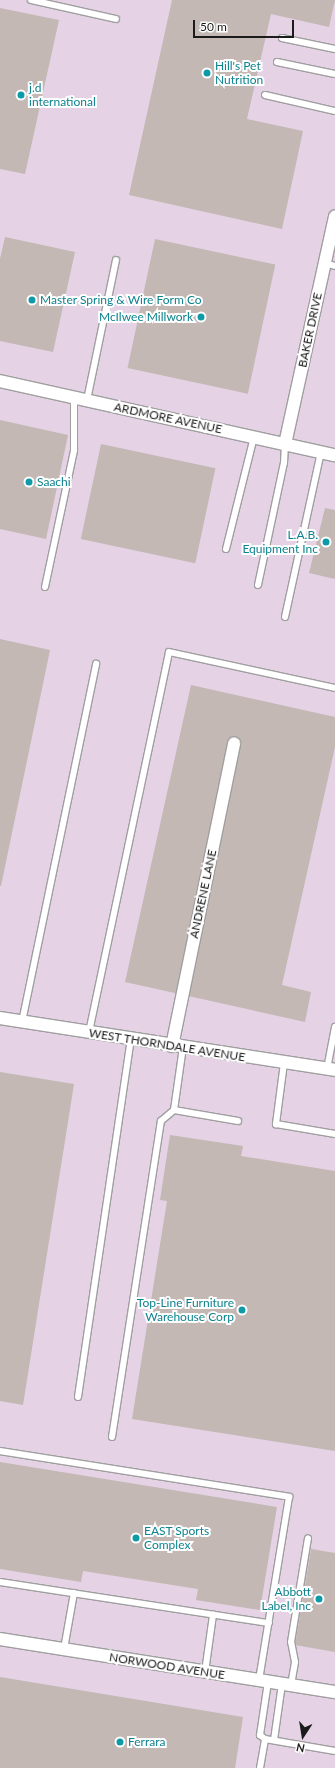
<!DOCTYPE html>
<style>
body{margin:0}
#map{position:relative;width:335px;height:1768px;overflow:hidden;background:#ece6e0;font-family:Lato,sans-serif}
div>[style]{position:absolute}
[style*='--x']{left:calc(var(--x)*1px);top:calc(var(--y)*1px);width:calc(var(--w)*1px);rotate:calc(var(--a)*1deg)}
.industrial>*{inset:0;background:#e5d2e5;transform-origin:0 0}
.building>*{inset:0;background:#c3b8b4;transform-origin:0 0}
.roads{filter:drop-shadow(1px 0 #9f9f9f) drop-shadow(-1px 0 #9f9f9f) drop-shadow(0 1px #9f9f9f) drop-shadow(0 -1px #9f9f9f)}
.service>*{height:6px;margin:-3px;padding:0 3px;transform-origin:3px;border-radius:3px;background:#fff}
.minor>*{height:12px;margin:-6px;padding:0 6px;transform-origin:6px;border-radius:6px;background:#fff}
.dots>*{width:11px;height:11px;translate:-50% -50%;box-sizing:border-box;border:2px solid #fff;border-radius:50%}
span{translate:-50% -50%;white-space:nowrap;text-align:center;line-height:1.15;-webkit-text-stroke:4px #fff;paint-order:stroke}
.culture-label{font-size:12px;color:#0d838f}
.left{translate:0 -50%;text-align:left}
.right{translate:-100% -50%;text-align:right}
.street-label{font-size:12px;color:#1b1b1b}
.north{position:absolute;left:283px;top:1716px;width:40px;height:40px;-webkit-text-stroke:3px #fff;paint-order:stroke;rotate:192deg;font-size:11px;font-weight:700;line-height:16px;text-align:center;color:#1b1b1b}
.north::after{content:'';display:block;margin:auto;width:14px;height:18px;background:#1b1b1b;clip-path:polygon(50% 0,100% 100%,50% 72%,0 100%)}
.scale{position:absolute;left:193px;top:20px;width:101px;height:18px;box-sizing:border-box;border:2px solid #1b1b1b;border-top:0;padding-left:5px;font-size:12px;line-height:14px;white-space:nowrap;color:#1b1b1b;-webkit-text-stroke:3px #fff;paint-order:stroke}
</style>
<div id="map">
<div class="industrial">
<div style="left:0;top:0;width:335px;height:1768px"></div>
</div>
<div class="building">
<div style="clip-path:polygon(172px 0,335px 0,329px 27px,271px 14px,247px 119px,303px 131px,282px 229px,129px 195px)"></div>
<div style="clip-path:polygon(0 8px,59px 20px,25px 174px,0 169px)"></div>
<div style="clip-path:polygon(5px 237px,75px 252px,53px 352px,0 341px,0 259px)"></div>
<div style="left:155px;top:239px;width:123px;height:132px;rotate:12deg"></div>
<div style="clip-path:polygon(0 420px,68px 435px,46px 539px,0 529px)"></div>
<div style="left:101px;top:444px;width:117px;height:97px;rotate:12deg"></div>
<div style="clip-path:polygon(325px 508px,335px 510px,335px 579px,309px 573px)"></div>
<div style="clip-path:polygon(0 639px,50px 650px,1px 886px,0 886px)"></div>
<div style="clip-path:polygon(191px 685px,335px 717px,335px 747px,282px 985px,311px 992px,305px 1022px,125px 982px)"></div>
<div style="clip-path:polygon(0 1072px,74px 1084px,23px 1405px,0 1401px)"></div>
<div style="clip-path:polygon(170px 1135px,243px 1146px,241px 1156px,335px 1171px,335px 1451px,132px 1419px,167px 1201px,160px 1200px)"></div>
<div style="clip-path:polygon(0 1462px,277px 1507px,260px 1610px,196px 1600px,198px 1589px,83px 1571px,81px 1582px,0 1569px)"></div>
<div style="clip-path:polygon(311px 1549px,335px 1553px,335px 1652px,295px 1645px)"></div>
<div style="clip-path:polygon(0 1677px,243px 1717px,235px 1768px,0 1768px)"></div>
</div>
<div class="roads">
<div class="service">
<div style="--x:31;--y:0;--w:87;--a:12.6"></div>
<div style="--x:282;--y:38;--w:54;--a:11.7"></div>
<div style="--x:277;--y:62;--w:59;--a:11.7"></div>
<div style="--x:265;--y:95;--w:72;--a:12.9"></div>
<div style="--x:324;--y:263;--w:11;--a:15"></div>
<div style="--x:87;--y:400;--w:143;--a:-78.3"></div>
<div style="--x:226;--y:549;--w:115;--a:-76"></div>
<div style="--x:258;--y:585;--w:125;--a:-78"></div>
<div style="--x:284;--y:463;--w:19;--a:-87"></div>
<div style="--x:45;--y:587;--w:140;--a:-78"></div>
<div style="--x:74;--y:450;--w:52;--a:-90"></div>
<div style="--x:285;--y:617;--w:169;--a:-77.7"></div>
<div style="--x:22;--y:1022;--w:366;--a:-78.3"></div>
<div style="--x:89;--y:1032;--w:388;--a:-78.1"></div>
<div style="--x:169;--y:652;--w:170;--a:12.2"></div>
<div style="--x:284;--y:1063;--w:62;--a:97.5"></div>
<div style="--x:276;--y:1124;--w:60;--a:9.6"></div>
<div style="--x:327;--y:1069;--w:43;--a:-79.2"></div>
<div style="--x:174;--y:1110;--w:65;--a:9.8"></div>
<div style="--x:78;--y:1397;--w:362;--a:-81.6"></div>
<div style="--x:112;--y:1437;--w:320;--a:-81.2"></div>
<div style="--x:161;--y:1121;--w:17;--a:-40"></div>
<div style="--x:174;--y:1110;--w:64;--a:-81.9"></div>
<div style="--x:0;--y:1451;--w:293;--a:9"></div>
<div style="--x:289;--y:1497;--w:185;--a:99.3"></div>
<div style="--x:0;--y:1582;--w:272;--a:8.7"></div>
<div style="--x:64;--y:1649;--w:57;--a:-79.9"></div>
<div style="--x:205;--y:1672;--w:58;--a:-82"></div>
<div style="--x:268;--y:1682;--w:54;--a:98.6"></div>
<div style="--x:260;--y:1735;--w:6;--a:39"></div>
<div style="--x:265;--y:1739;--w:71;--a:9.7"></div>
<div style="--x:291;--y:1685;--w:23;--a:-80"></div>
<div style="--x:295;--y:1662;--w:20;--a:-101"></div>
<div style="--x:291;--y:1642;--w:105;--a:-80.7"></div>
<div style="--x:274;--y:1740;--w:57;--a:-81.9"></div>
<div style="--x:260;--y:1768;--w:29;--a:-80"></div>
</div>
<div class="minor">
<div style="--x:0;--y:381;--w:343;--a:12.5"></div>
<div style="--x:285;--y:444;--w:233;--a:-77.6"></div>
<div style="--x:0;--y:1018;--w:339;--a:8.8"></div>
<div style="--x:172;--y:1046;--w:309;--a:-78.4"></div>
<div style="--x:0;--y:1639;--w:339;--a:9"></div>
</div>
</div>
<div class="dots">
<div style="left:207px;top:73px;background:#0f9aa8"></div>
<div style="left:21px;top:95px;background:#0f9aa8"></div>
<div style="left:32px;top:300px;background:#0f9aa8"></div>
<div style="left:201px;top:317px;background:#0f9aa8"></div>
<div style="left:29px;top:482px;background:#0f9aa8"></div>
<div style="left:326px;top:542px;background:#0f9aa8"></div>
<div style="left:242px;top:1310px;background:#0f9aa8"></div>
<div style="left:136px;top:1538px;background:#0f9aa8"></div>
<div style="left:319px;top:1599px;background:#0f9aa8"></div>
<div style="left:120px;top:1742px;background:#0f9aa8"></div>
</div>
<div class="culture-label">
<span class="left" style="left:215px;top:73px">Hill's Pet<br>Nutrition</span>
<span class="left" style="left:29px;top:95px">j.d<br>international</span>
<span class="left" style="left:40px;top:300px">Master Spring &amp; Wire Form Co</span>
<span class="right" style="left:193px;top:317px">McIlwee Millwork</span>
<span class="left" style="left:37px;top:482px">Saachi</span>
<span class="right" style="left:318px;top:542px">L.A.B.<br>Equipment Inc</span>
<span class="right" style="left:234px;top:1310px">Top-Line Furniture<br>Warehouse Corp</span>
<span class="left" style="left:144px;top:1538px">EAST Sports<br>Complex</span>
<span class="right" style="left:311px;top:1599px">Abbott<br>Label, Inc</span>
<span class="left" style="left:128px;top:1742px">Ferrara</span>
</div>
<div class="street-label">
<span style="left:310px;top:330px;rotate:-78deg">BAKER DRIVE</span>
<span style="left:168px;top:418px;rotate:12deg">ARDMORE AVENUE</span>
<span style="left:203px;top:894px;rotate:-78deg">ANDRENE LANE</span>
<span style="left:167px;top:1045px;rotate:9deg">WEST THORNDALE AVENUE</span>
<span style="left:167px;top:1666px;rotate:9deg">NORWOOD AVENUE</span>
</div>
<div class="north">N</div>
<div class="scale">50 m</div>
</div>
